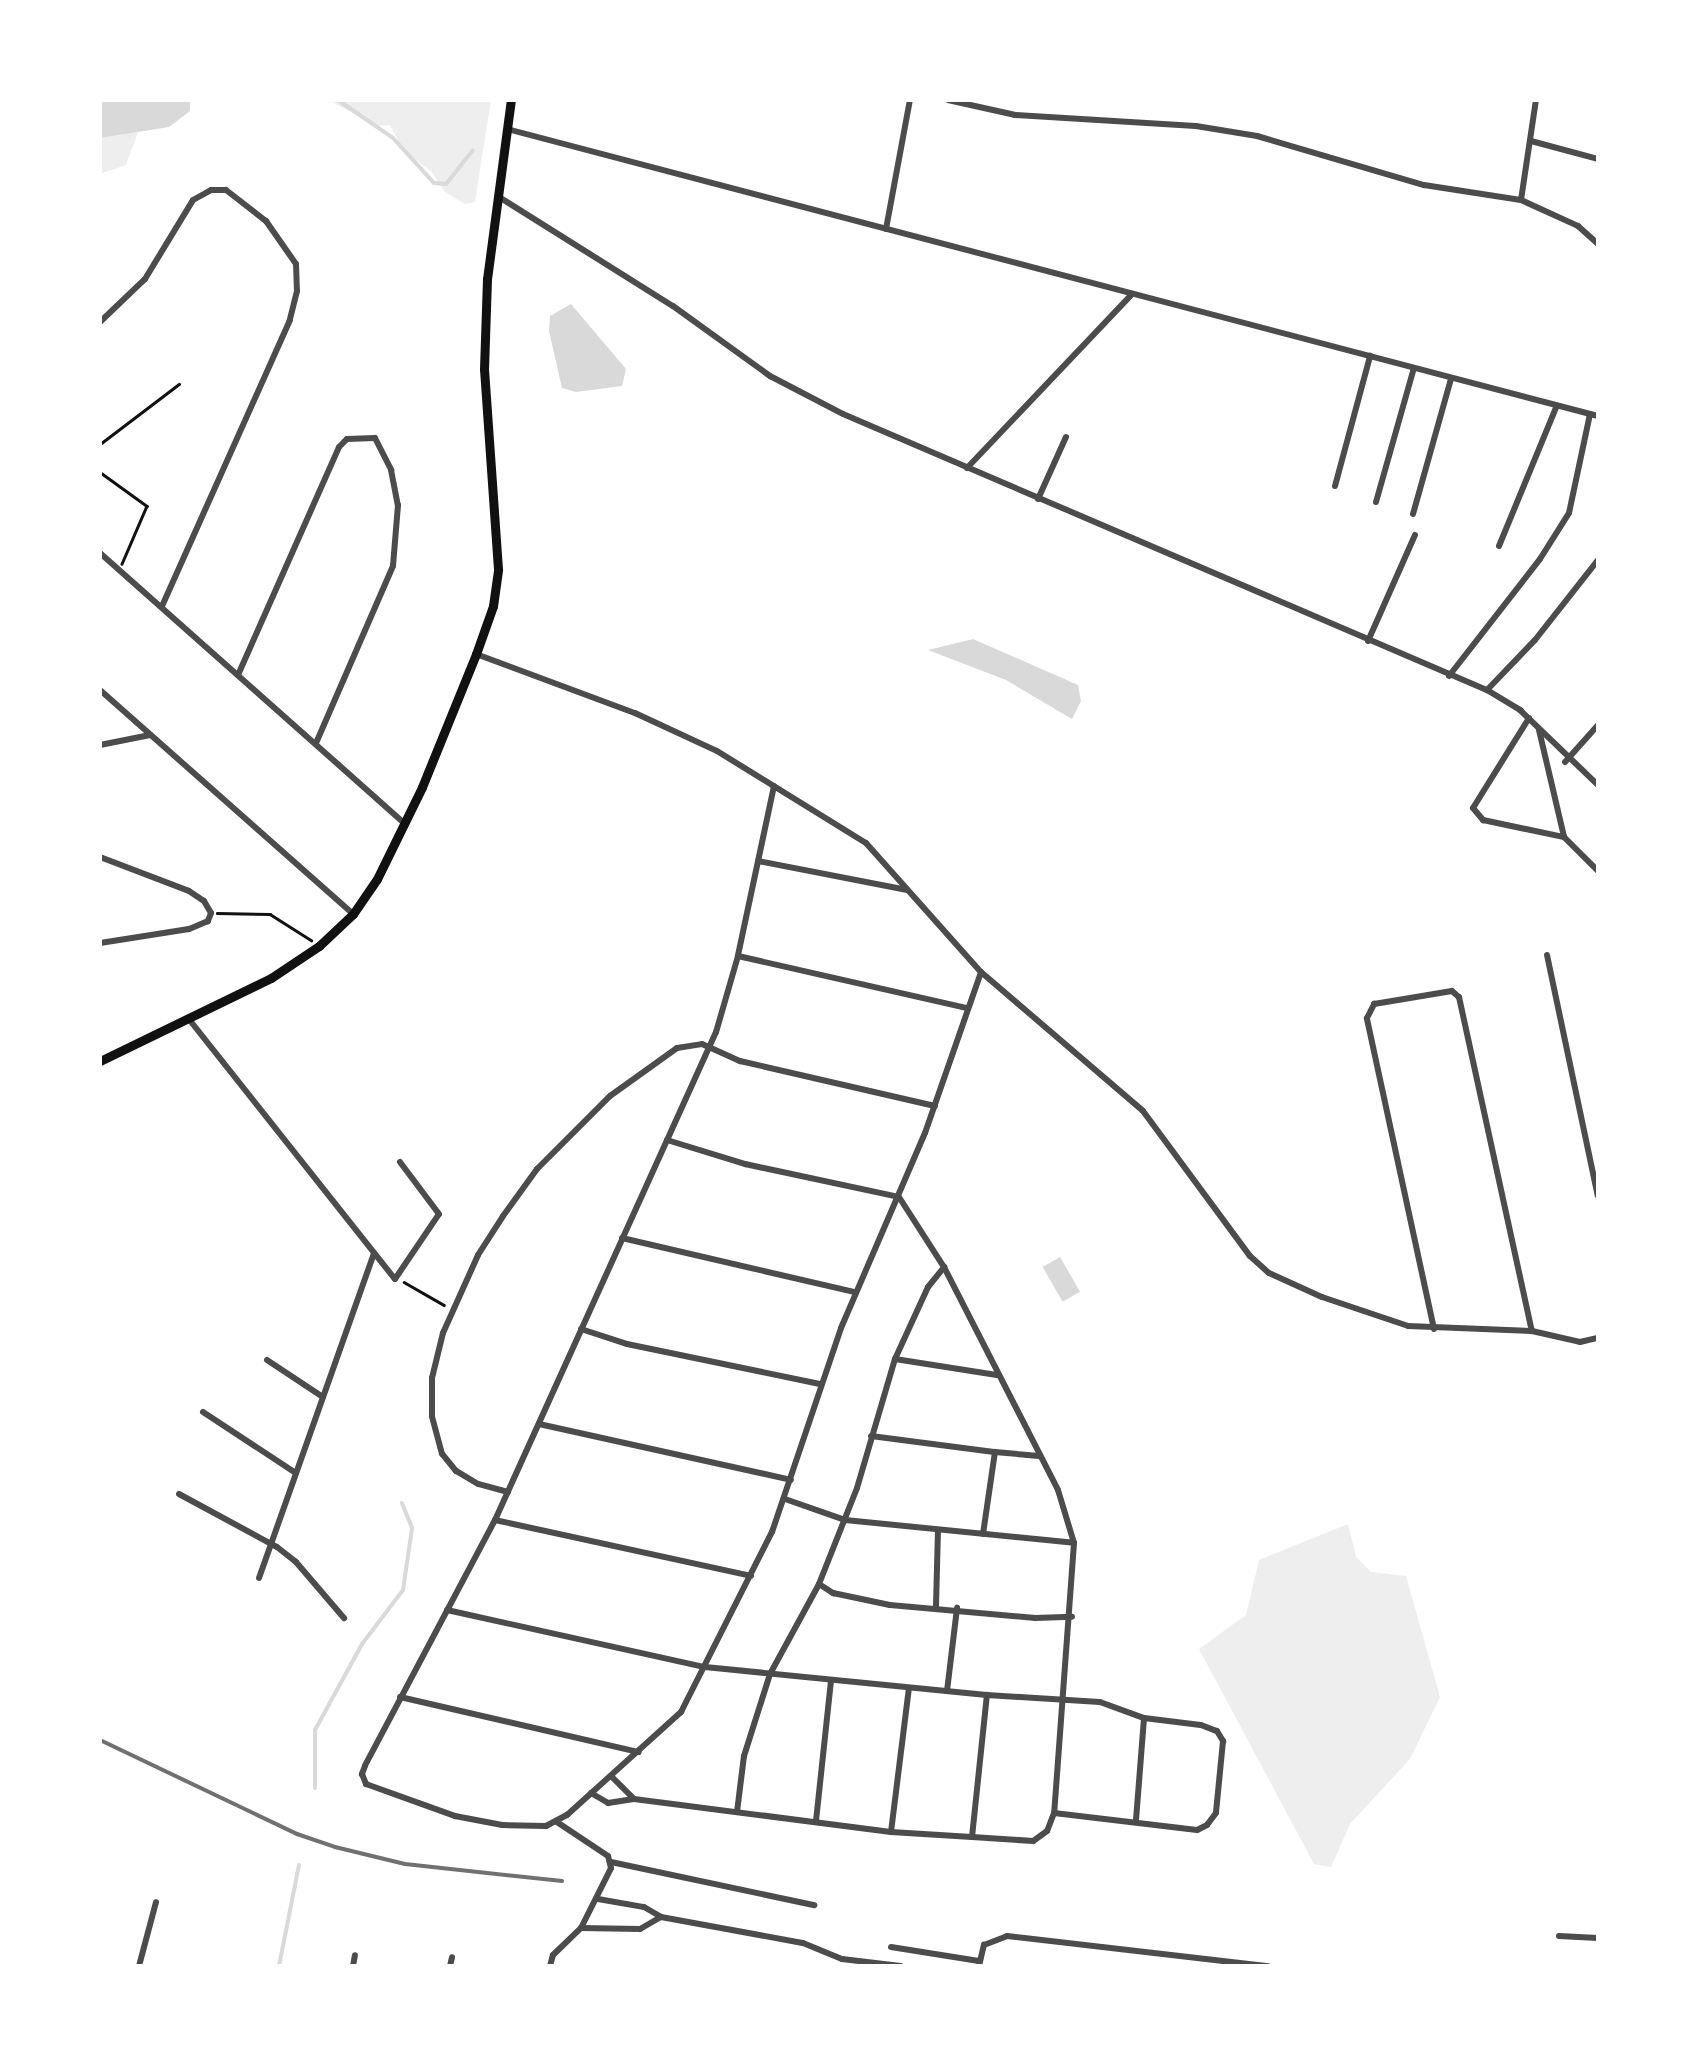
<!DOCTYPE html>
<style>
body{margin:0}
#map{position:relative;width:1698px;height:2066px;overflow:hidden;background:#fff;font-family:Signika,sans-serif}
div>[style]{position:absolute}
[style*='--x']{left:calc(var(--x)*1px);top:calc(var(--y)*1px);width:calc(var(--w)*1px);rotate:calc(var(--a)*1deg)}
.green>*{inset:0;background:#eee}
.water>*{inset:0;background:#d9d9d9;transform-origin:0 0}
.stream>*{height:4px;margin:-2px;padding:0 2px;transform-origin:2px;border-radius:2px;background:#d9d9d9}
.path>*{height:2.5px;margin:-1.25px;padding:0 1.25px;transform-origin:1.25px;border-radius:1.25px;background:#111}
.minor>*{height:6px;margin:-3px;padding:0 3px;transform-origin:3px;border-radius:3px;background:#4c4c4c}
.secondary>*{height:9px;margin:-4.5px;padding:0 4.5px;transform-origin:4.5px;border-radius:4.5px;background:#111}
.rail>*{height:4px;margin:-2px;padding:0 2px;transform-origin:2px;border-radius:2px;background:#707070}
span{translate:-50% -50%;white-space:nowrap;text-align:center;line-height:1.15;-webkit-text-stroke:10px #fff;paint-order:stroke}
.frame{position:absolute;inset:0;border:102px solid #fff;pointer-events:none}
</style>
<div id="map">
<div class="green">
<div style="clip-path:polygon(328px 100px,491px 100px,475px 202px,465px 204px,445px 192px,431px 171px,404px 152px,390px 125px,377px 126px)"></div>
<div style="clip-path:polygon(138px 132px,126px 165px,100px 174px,100px 138px)"></div>
<div style="clip-path:polygon(1348px 1524px,1356px 1557px,1371px 1572px,1406px 1576px,1440px 1697px,1410px 1759px,1350px 1824px,1331px 1867px,1314px 1864px,1199px 1649px,1246px 1615px,1259px 1560px)"></div>
</div>
<div class="water">
<div style="clip-path:polygon(100px 100px,190px 100px,190px 111px,169px 127px,100px 138px)"></div>
<div style="clip-path:polygon(571px 304px,626px 369px,622px 386px,576px 392px,562px 388px,549px 331px,550px 316px)"></div>
<div style="clip-path:polygon(973px 639px,1078px 685px,1081px 701px,1072px 719px,1006px 680px,928px 650px)"></div>
<div style="left:1060px;top:1257px;width:40px;height:20px;rotate:60deg"></div>
</div>
<div class="stream">
<div style="--x:338;--y:100;--w:67;--a:34.6"></div>
<div style="--x:393;--y:138;--w:61;--a:47.7"></div>
<div style="--x:434;--y:183;--w:12;--a:5"></div>
<div style="--x:446;--y:184;--w:43;--a:-51.5"></div>
<div style="--x:315;--y:1788;--w:58;--a:-90"></div>
<div style="--x:315;--y:1730;--w:98;--a:-61.3"></div>
<div style="--x:362;--y:1644;--w:68;--a:-52.8"></div>
<div style="--x:403;--y:1590;--w:63;--a:-81.7"></div>
<div style="--x:412;--y:1528;--w:27;--a:-112"></div>
<div style="--x:279;--y:1966;--w:103;--a:-78.8"></div>
</div>
<div class="path">
<div style="--x:100;--y:444;--w:99;--a:-37.2"></div>
<div style="--x:100;--y:472;--w:58;--a:35.9"></div>
<div style="--x:147;--y:506;--w:63;--a:113.3"></div>
<div style="--x:217;--y:913;--w:53;--a:1.1"></div>
<div style="--x:270;--y:914;--w:49;--a:32.4"></div>
<div style="--x:404;--y:1282;--w:46;--a:29.9"></div>
</div>
<div class="minor">
<div style="--x:948;--y:100;--w:69;--a:12.6"></div>
<div style="--x:1015;--y:115;--w:181;--a:3.5"></div>
<div style="--x:1196;--y:126;--w:62;--a:9.3"></div>
<div style="--x:1257;--y:136;--w:174;--a:16.4"></div>
<div style="--x:1424;--y:185;--w:98;--a:8.8"></div>
<div style="--x:1521;--y:200;--w:63;--a:24.5"></div>
<div style="--x:1578;--y:226;--w:27;--a:42"></div>
<div style="--x:507;--y:129;--w:1128;--a:14.74"></div>
<div style="--x:1531;--y:141;--w:69;--a:15"></div>
<div style="--x:499;--y:197;--w:205;--a:32.1"></div>
<div style="--x:673;--y:306;--w:120;--a:35.8"></div>
<div style="--x:770;--y:376;--w:82;--a:27.5"></div>
<div style="--x:843;--y:414;--w:701;--a:23.2"></div>
<div style="--x:1487;--y:690;--w:39;--a:31"></div>
<div style="--x:1520;--y:710;--w:108;--a:43.9"></div>
<div style="--x:1521;--y:200;--w:101;--a:-81.5"></div>
<div style="--x:886;--y:229;--w:131;--a:-79.5"></div>
<div style="--x:100;--y:322;--w:62;--a:-43.7"></div>
<div style="--x:145;--y:279;--w:92;--a:-58.7"></div>
<div style="--x:193;--y:200;--w:21;--a:-29"></div>
<div style="--x:211;--y:190;--w:15;--a:0"></div>
<div style="--x:226;--y:190;--w:51;--a:37.8"></div>
<div style="--x:266;--y:221;--w:52;--a:55.1"></div>
<div style="--x:296;--y:264;--w:27;--a:88"></div>
<div style="--x:297;--y:291;--w:30;--a:104"></div>
<div style="--x:290;--y:320;--w:313;--a:114.1"></div>
<div style="--x:967;--y:468;--w:238;--a:-46.5"></div>
<div style="--x:1335;--y:486;--w:135;--a:-74.9"></div>
<div style="--x:1038;--y:499;--w:68;--a:-65.7"></div>
<div style="--x:1376;--y:502;--w:139;--a:-74.2"></div>
<div style="--x:1413;--y:514;--w:140;--a:-74.3"></div>
<div style="--x:1499;--y:546;--w:152;--a:-67.6"></div>
<div style="--x:100;--y:553;--w:408;--a:41.6"></div>
<div style="--x:1368;--y:641;--w:116;--a:-66.1"></div>
<div style="--x:476;--y:654;--w:170;--a:20.4"></div>
<div style="--x:635;--y:713;--w:90;--a:24.9"></div>
<div style="--x:717;--y:751;--w:175;--a:31.7"></div>
<div style="--x:866;--y:843;--w:173;--a:48.3"></div>
<div style="--x:981;--y:972;--w:213;--a:40.6"></div>
<div style="--x:1143;--y:1111;--w:180;--a:53.6"></div>
<div style="--x:1250;--y:1256;--w:25;--a:42"></div>
<div style="--x:1269;--y:1273;--w:58;--a:24.4"></div>
<div style="--x:1322;--y:1297;--w:91;--a:18.6"></div>
<div style="--x:1408;--y:1326;--w:124;--a:2.3"></div>
<div style="--x:1532;--y:1331;--w:49;--a:12.9"></div>
<div style="--x:1580;--y:1342;--w:18;--a:-13"></div>
<div style="--x:238;--y:675;--w:249;--a:-66.1"></div>
<div style="--x:339;--y:447;--w:11;--a:-45"></div>
<div style="--x:347;--y:439;--w:28;--a:-2"></div>
<div style="--x:375;--y:438;--w:36;--a:63"></div>
<div style="--x:391;--y:470;--w:36;--a:79"></div>
<div style="--x:398;--y:505;--w:61;--a:94.7"></div>
<div style="--x:393;--y:566;--w:193;--a:113.5"></div>
<div style="--x:1449;--y:676;--w:148;--a:-52.1"></div>
<div style="--x:1540;--y:559;--w:54;--a:-57.8"></div>
<div style="--x:1569;--y:513;--w:101;--a:-78"></div>
<div style="--x:100;--y:690;--w:338;--a:41.5"></div>
<div style="--x:1487;--y:690;--w:69;--a:-46.2"></div>
<div style="--x:1535;--y:640;--w:102;--a:-51.8"></div>
<div style="--x:1529;--y:718;--w:106;--a:121.9"></div>
<div style="--x:1473;--y:808;--w:16;--a:50"></div>
<div style="--x:1483;--y:820;--w:83;--a:11.9"></div>
<div style="--x:1539;--y:730;--w:110;--a:76.8"></div>
<div style="--x:1564;--y:837;--w:48;--a:45"></div>
<div style="--x:100;--y:745;--w:51;--a:-11.3"></div>
<div style="--x:1565;--y:762;--w:50;--a:-48.3"></div>
<div style="--x:774;--y:786;--w:174;--a:102"></div>
<div style="--x:738;--y:956;--w:79;--a:106.1"></div>
<div style="--x:716;--y:1032;--w:536;--a:114.36"></div>
<div style="--x:495;--y:1520;--w:278;--a:117.9"></div>
<div style="--x:365;--y:1766;--w:9;--a:111"></div>
<div style="--x:362;--y:1774;--w:11;--a:68"></div>
<div style="--x:366;--y:1784;--w:95;--a:19.8"></div>
<div style="--x:455;--y:1816;--w:48;--a:10.8"></div>
<div style="--x:502;--y:1825;--w:44;--a:1.3"></div>
<div style="--x:546;--y:1826;--w:24;--a:-28"></div>
<div style="--x:567;--y:1815;--w:154;--a:-42.1"></div>
<div style="--x:681;--y:1712;--w:202;--a:-63.2"></div>
<div style="--x:772;--y:1532;--w:215;--a:-71.3"></div>
<div style="--x:841;--y:1328;--w:212;--a:-66.7"></div>
<div style="--x:925;--y:1133;--w:170;--a:-70.8"></div>
<div style="--x:100;--y:857;--w:95;--a:20.9"></div>
<div style="--x:189;--y:891;--w:18;--a:34"></div>
<div style="--x:204;--y:901;--w:14;--a:60"></div>
<div style="--x:211;--y:913;--w:9;--a:111"></div>
<div style="--x:208;--y:921;--w:21;--a:157"></div>
<div style="--x:189;--y:929;--w:90;--a:171.1"></div>
<div style="--x:758;--y:861;--w:152;--a:11"></div>
<div style="--x:1547;--y:955;--w:246;--a:78.1"></div>
<div style="--x:738;--y:956;--w:235;--a:12.8"></div>
<div style="--x:188;--y:1018;--w:333;--a:51.6"></div>
<div style="--x:395;--y:1279;--w:78;--a:-55.9"></div>
<div style="--x:439;--y:1214;--w:65;--a:-126.9"></div>
<div style="--x:667;--y:1140;--w:82;--a:17.1"></div>
<div style="--x:745;--y:1164;--w:157;--a:12.1"></div>
<div style="--x:899;--y:1197;--w:83;--a:57.3"></div>
<div style="--x:622;--y:1238;--w:238;--a:13.1"></div>
<div style="--x:581;--y:1329;--w:48;--a:18.1"></div>
<div style="--x:627;--y:1344;--w:197;--a:11.7"></div>
<div style="--x:1434;--y:1329;--w:318;--a:-102.2"></div>
<div style="--x:1367;--y:1018;--w:16;--a:-63"></div>
<div style="--x:1374;--y:1004;--w:79;--a:-9.5"></div>
<div style="--x:1452;--y:991;--w:9;--a:41"></div>
<div style="--x:1459;--y:997;--w:342;--a:77.7"></div>
<div style="--x:895;--y:1359;--w:103;--a:8.9"></div>
<div style="--x:267;--y:1360;--w:67;--a:33.5"></div>
<div style="--x:203;--y:1412;--w:111;--a:33.3"></div>
<div style="--x:539;--y:1424;--w:258;--a:12.5"></div>
<div style="--x:871;--y:1436;--w:124;--a:7.4"></div>
<div style="--x:508;--y:1492;--w:31;--a:-165"></div>
<div style="--x:478;--y:1484;--w:26;--a:-149"></div>
<div style="--x:456;--y:1471;--w:22;--a:-129"></div>
<div style="--x:442;--y:1454;--w:39;--a:-105"></div>
<div style="--x:432;--y:1416;--w:38;--a:-90"></div>
<div style="--x:432;--y:1378;--w:46;--a:-76.3"></div>
<div style="--x:443;--y:1333;--w:85;--a:-65.8"></div>
<div style="--x:478;--y:1255;--w:46;--a:-57.3"></div>
<div style="--x:503;--y:1216;--w:58;--a:-54.1"></div>
<div style="--x:537;--y:1169;--w:103;--a:-45"></div>
<div style="--x:610;--y:1096;--w:82;--a:-35.6"></div>
<div style="--x:677;--y:1048;--w:25;--a:-9"></div>
<div style="--x:702;--y:1044;--w:42;--a:24.1"></div>
<div style="--x:740;--y:1061;--w:200;--a:13"></div>
<div style="--x:179;--y:1494;--w:111;--a:28.4"></div>
<div style="--x:277;--y:1547;--w:24;--a:38"></div>
<div style="--x:296;--y:1562;--w:74;--a:49.4"></div>
<div style="--x:785;--y:1499;--w:64;--a:19.3"></div>
<div style="--x:845;--y:1520;--w:230;--a:5.7"></div>
<div style="--x:495;--y:1520;--w:262;--a:12.3"></div>
<div style="--x:983;--y:1534;--w:83;--a:-81.7"></div>
<div style="--x:995;--y:1452;--w:44;--a:5.2"></div>
<div style="--x:259;--y:1578;--w:344;--a:-70.5"></div>
<div style="--x:819;--y:1584;--w:17;--a:33"></div>
<div style="--x:833;--y:1593;--w:58;--a:11.9"></div>
<div style="--x:890;--y:1605;--w:146;--a:5.1"></div>
<div style="--x:1035;--y:1618;--w:37;--a:-2"></div>
<div style="--x:936;--y:1606;--w:76;--a:-88.5"></div>
<div style="--x:447;--y:1610;--w:264;--a:12.5"></div>
<div style="--x:705;--y:1667;--w:283;--a:5.7"></div>
<div style="--x:947;--y:1691;--w:84;--a:-83.1"></div>
<div style="--x:400;--y:1697;--w:245;--a:13"></div>
<div style="--x:611;--y:1776;--w:31;--a:45"></div>
<div style="--x:591;--y:1793;--w:20;--a:30"></div>
<div style="--x:608;--y:1803;--w:26;--a:-9"></div>
<div style="--x:634;--y:1799;--w:259;--a:7.3"></div>
<div style="--x:891;--y:1832;--w:81;--a:3.5"></div>
<div style="--x:972;--y:1837;--w:143;--a:-84"></div>
<div style="--x:987;--y:1695;--w:113;--a:3.5"></div>
<div style="--x:1100;--y:1702;--w:47;--a:20"></div>
<div style="--x:1144;--y:1718;--w:57;--a:7"></div>
<div style="--x:1201;--y:1725;--w:17;--a:21"></div>
<div style="--x:1217;--y:1731;--w:12;--a:59"></div>
<div style="--x:1223;--y:1741;--w:72;--a:95.6"></div>
<div style="--x:1216;--y:1813;--w:15;--a:127"></div>
<div style="--x:1207;--y:1825;--w:11;--a:153"></div>
<div style="--x:1197;--y:1830;--w:144;--a:-173.2"></div>
<div style="--x:737;--y:1812;--w:56;--a:-82.9"></div>
<div style="--x:744;--y:1756;--w:86;--a:-72.4"></div>
<div style="--x:770;--y:1674;--w:102;--a:-61.4"></div>
<div style="--x:819;--y:1584;--w:103;--a:-68.4"></div>
<div style="--x:857;--y:1488;--w:134;--a:-73.6"></div>
<div style="--x:895;--y:1359;--w:79;--a:-65.4"></div>
<div style="--x:928;--y:1287;--w:26;--a:-51"></div>
<div style="--x:944;--y:1267;--w:250;--a:62.9"></div>
<div style="--x:1058;--y:1490;--w:55;--a:73.2"></div>
<div style="--x:1074;--y:1543;--w:271;--a:94.2"></div>
<div style="--x:1054;--y:1813;--w:19;--a:111"></div>
<div style="--x:1047;--y:1831;--w:17;--a:144"></div>
<div style="--x:1033;--y:1841;--w:61;--a:-176.2"></div>
<div style="--x:1136;--y:1820;--w:102;--a:-85.5"></div>
<div style="--x:816;--y:1821;--w:141;--a:-83.9"></div>
<div style="--x:891;--y:1832;--w:145;--a:-82.9"></div>
<div style="--x:611;--y:1862;--w:208;--a:12"></div>
<div style="--x:598;--y:1899;--w:47;--a:9.9"></div>
<div style="--x:644;--y:1907;--w:20;--a:30"></div>
<div style="--x:661;--y:1917;--w:144;--a:10.4"></div>
<div style="--x:803;--y:1943;--w:42;--a:22.3"></div>
<div style="--x:842;--y:1959;--w:59;--a:6.8"></div>
<div style="--x:581;--y:1928;--w:59;--a:1"></div>
<div style="--x:640;--y:1929;--w:24;--a:-30"></div>
<div style="--x:1559;--y:1936;--w:39;--a:3"></div>
<div style="--x:891;--y:1947;--w:89;--a:9"></div>
<div style="--x:139;--y:1966;--w:66;--a:-75.1"></div>
<div style="--x:353;--y:1966;--w:11;--a:-80"></div>
<div style="--x:450;--y:1966;--w:9;--a:-77"></div>
<div style="--x:550;--y:1966;--w:11;--a:-75"></div>
<div style="--x:553;--y:1955;--w:39;--a:-44"></div>
<div style="--x:581;--y:1928;--w:67;--a:-63.4"></div>
<div style="--x:611;--y:1868;--w:12;--a:-104"></div>
<div style="--x:608;--y:1856;--w:61;--a:-146.3"></div>
<div style="--x:979;--y:1966;--w:22;--a:-77"></div>
<div style="--x:984;--y:1945;--w:25;--a:-21"></div>
<div style="--x:1007;--y:1936;--w:263;--a:6.6"></div>
</div>
<div class="secondary">
<div style="--x:100;--y:1061;--w:190;--a:-25.9"></div>
<div style="--x:271;--y:978;--w:58;--a:-33.7"></div>
<div style="--x:319;--y:946;--w:47;--a:-43.3"></div>
<div style="--x:353;--y:914;--w:42;--a:-55.6"></div>
<div style="--x:377;--y:879;--w:102;--a:-63.9"></div>
<div style="--x:422;--y:787;--w:144;--a:-67.9"></div>
<div style="--x:476;--y:654;--w:51;--a:-70.5"></div>
<div style="--x:493;--y:606;--w:37;--a:-82"></div>
<div style="--x:498;--y:569;--w:200;--a:-94"></div>
<div style="--x:484;--y:369;--w:90;--a:-88.1"></div>
<div style="--x:487;--y:279;--w:181;--a:-82.4"></div>
</div>
<div class="rail">
<div style="--x:100;--y:1740;--w:218;--a:25.5"></div>
<div style="--x:297;--y:1834;--w:40;--a:18.9"></div>
<div style="--x:335;--y:1847;--w:72;--a:13.7"></div>
<div style="--x:405;--y:1864;--w:158;--a:6.2"></div>
</div>
<div class="frame"></div>
</div>
